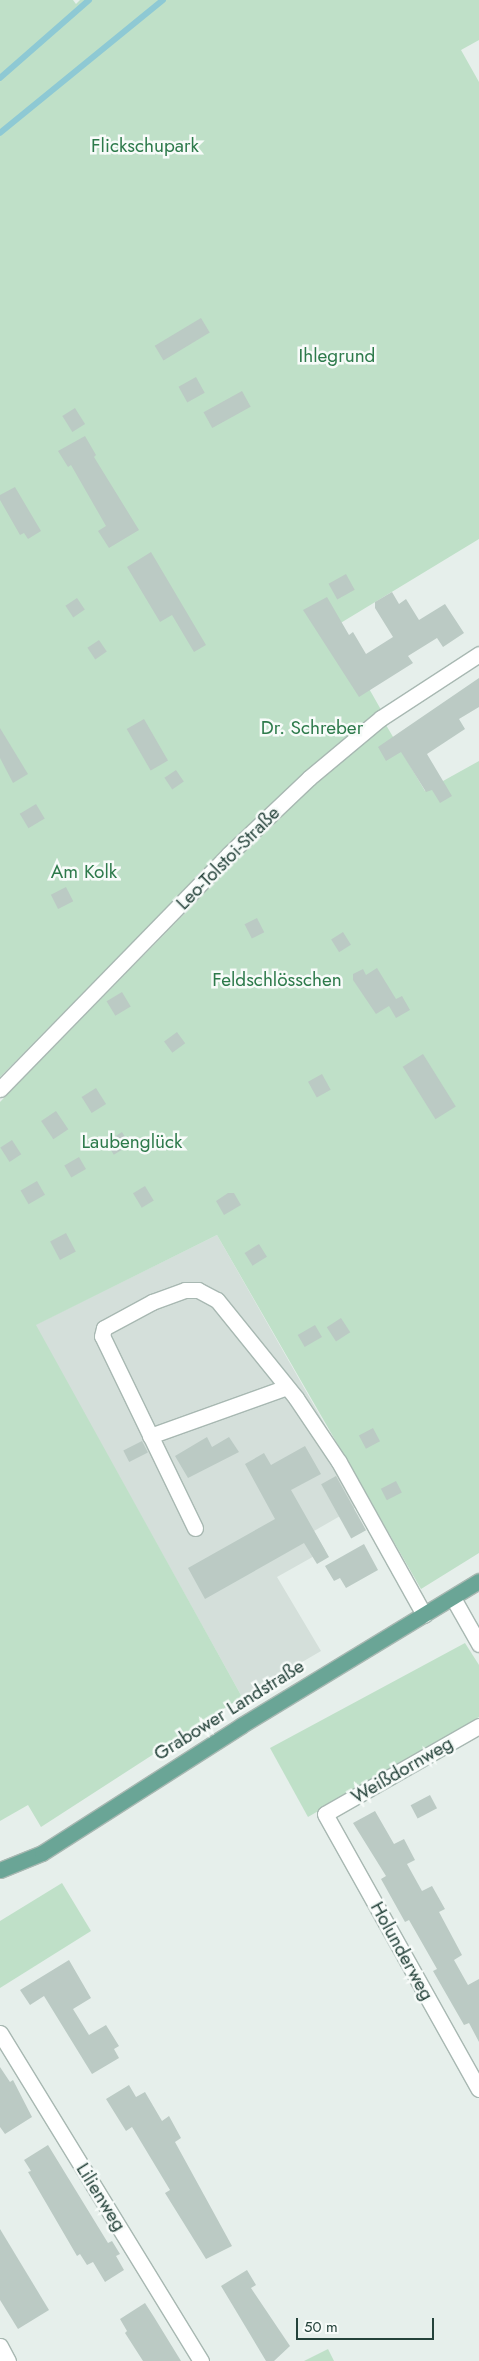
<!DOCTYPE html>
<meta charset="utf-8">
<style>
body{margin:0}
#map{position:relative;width:479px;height:2361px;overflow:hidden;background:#e6efeb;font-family:Jost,sans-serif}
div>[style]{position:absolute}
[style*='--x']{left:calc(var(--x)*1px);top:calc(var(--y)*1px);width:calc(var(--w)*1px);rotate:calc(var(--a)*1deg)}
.built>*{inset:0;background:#d4dfda}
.green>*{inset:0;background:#bfe0c8}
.stream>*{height:5.5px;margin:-2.75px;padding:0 2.75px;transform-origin:2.75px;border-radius:2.75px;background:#8ec9d4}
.building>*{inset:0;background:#bbcac4;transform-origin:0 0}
.roads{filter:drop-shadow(1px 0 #a8b8b2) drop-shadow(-1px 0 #a8b8b2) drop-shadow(0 1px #a8b8b2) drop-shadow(0 -1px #a8b8b2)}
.minor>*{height:15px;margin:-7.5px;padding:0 7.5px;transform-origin:7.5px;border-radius:7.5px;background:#fff}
.major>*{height:15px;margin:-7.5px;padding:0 7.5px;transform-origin:7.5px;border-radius:7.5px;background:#6aa596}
span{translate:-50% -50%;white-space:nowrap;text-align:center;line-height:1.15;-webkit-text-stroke:5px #f7fbf9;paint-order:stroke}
.park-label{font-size:19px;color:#2d7a4b}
.street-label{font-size:19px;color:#24423a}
.scale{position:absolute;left:296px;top:2318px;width:138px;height:22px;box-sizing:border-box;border:2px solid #24423a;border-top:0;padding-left:6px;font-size:15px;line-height:18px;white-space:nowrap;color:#24423a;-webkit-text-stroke:4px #f7fbf9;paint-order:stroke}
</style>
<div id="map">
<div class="built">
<div style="clip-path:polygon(217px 1235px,368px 1500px,314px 1531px,325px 1550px,277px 1577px,321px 1651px,242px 1697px,35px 1325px)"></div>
</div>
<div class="green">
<div style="clip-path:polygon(0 0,73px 0,76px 4px,80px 0,479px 0,479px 40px,461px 50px,479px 82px,479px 539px,334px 627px,380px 708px,386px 725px,425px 791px,479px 761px,479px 1553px,421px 1589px,217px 1235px,36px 1325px,242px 1697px,41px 1827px,28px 1805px,0 1821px,0 1102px,197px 901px,188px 886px,0 1077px)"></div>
<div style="clip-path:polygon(465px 1643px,479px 1665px,479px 1717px,308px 1817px,270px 1748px)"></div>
<div style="clip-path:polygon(62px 1883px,91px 1931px,0 1988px,0 1921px)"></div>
<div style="clip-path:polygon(328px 2349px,334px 2361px,304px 2361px)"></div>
</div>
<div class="stream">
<div style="--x:0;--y:78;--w:118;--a:-41.2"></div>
<div style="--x:0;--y:133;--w:210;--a:-39.2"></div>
</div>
<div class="building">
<div style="left:201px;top:318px;width:17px;height:54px;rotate:59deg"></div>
<div style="left:196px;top:377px;width:18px;height:20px;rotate:61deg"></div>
<div style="left:242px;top:391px;width:18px;height:44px;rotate:61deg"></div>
<div style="left:75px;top:408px;width:19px;height:15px;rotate:58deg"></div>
<div style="clip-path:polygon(85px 436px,96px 455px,94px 457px,139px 530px,109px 548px,98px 531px,106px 526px,71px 465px,68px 467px,58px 451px)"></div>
<div style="clip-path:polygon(15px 487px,41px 531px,28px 539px,24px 533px,20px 535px,0 500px,0 495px)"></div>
<div style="clip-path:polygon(151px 552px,206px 645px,194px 652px,172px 615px,160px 622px,127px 567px)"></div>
<div style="left:346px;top:574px;width:18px;height:20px;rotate:61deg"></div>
<div style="clip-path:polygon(392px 592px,399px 604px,406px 599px,419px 620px,445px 604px,464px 633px,443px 647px,437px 638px,408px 656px,413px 663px,359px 697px,303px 610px,327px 597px,349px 635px,353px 632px,366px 654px,393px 637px,375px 608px,375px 602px)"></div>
<div style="left:77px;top:598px;width:14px;height:14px;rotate:56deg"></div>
<div style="left:99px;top:640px;width:14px;height:14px;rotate:56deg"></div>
<div style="clip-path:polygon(479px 678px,479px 707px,459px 719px,465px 729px,427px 754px,452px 796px,440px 803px,432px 790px,426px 792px,401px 752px,386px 761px,378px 747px)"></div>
<div style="left:144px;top:719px;width:48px;height:20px;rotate:60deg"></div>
<div style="clip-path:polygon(0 728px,28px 774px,13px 783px,0 758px)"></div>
<div style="left:176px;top:770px;width:14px;height:14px;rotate:56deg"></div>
<div style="left:36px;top:804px;width:17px;height:19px;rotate:59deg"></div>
<div style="left:66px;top:887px;width:16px;height:17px;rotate:63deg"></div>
<div style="left:257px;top:918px;width:16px;height:14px;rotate:63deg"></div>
<div style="left:343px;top:932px;width:15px;height:14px;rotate:58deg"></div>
<div style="clip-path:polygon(377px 968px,396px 999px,402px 996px,410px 1010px,396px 1018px,389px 1006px,376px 1014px,353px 980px,353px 974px,363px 969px,366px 975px)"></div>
<div style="left:122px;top:992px;width:17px;height:18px;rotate:59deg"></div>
<div style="left:177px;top:1032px;width:14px;height:16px;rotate:54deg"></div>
<div style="left:423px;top:1054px;width:62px;height:24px;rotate:58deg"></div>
<div style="left:322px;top:1074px;width:18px;height:16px;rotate:61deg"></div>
<div style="left:96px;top:1088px;width:19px;height:17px;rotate:58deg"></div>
<div style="left:56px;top:1111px;width:22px;height:18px;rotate:56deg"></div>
<div style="left:122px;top:1132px;width:15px;height:19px;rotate:58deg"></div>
<div style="left:12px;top:1140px;width:17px;height:14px;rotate:57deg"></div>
<div style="left:79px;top:1157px;width:14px;height:17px;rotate:60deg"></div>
<div style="left:37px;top:1181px;width:16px;height:19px;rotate:60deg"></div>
<div style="left:145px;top:1186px;width:17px;height:14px;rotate:59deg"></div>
<div style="clip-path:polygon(228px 1193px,234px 1193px,241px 1205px,224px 1215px,216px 1201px)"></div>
<div style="left:66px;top:1233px;width:21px;height:18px;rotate:62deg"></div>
<div style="left:259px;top:1244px;width:15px;height:17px;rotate:58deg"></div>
<div style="left:341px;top:1318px;width:17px;height:17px;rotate:57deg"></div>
<div style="left:315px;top:1325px;width:14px;height:20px;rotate:60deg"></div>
<div style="left:373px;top:1428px;width:15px;height:16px;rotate:62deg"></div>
<div style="clip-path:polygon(207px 1437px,212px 1447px,229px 1437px,239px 1452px,188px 1478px,175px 1456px)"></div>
<div style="left:142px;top:1441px;width:13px;height:21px;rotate:63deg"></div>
<div style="clip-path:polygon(305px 1446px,321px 1474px,291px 1490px,329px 1557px,317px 1564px,304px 1543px,205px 1599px,188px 1568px,275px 1519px,245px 1464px,264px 1453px,271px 1465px)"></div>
<div style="left:336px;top:1476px;width:62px;height:17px;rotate:61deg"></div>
<div style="left:396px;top:1481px;width:13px;height:17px;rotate:63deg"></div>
<div style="clip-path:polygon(364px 1544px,378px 1570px,346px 1588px,340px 1578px,334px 1581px,325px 1566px)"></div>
<div style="left:430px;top:1795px;width:15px;height:22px;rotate:62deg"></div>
<div style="clip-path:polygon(375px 1811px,394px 1844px,404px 1839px,415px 1860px,407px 1864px,422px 1891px,432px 1886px,445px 1909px,439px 1912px,462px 1955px,454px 1960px,468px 1985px,479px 1979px,479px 2042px,469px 2023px,464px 2025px,433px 1971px,437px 1969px,409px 1920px,405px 1922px,381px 1879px,386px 1876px,353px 1823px)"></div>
<div style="clip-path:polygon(69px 1960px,91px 1998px,73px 2009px,89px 2035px,106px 2025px,119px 2046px,114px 2049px,119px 2058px,92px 2074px,44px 1996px,30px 2005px,20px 1990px)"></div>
<div style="clip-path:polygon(0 2067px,10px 2082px,13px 2080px,32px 2117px,5px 2134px,0 2127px)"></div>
<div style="clip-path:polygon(129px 2085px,136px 2097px,145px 2092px,162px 2121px,169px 2116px,181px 2138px,175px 2142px,232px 2246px,206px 2259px,165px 2193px,170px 2190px,132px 2127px,126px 2131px,106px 2099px)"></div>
<div style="clip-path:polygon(48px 2145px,108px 2243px,112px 2241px,120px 2254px,116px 2256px,124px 2270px,105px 2282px,93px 2262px,87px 2265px,80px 2254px,77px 2256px,28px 2172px,31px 2171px,24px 2160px)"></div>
<div style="clip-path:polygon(0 2229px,49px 2310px,18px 2329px,0 2300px)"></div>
<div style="clip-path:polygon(247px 2270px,256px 2285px,251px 2288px,290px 2346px,274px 2361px,266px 2361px,221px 2286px)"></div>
<div style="clip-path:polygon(145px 2303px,154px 2317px,181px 2361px,143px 2361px,125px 2333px,127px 2331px,120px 2319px)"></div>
</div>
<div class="roads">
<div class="minor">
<div style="--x:0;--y:1089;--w:327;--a:-45.7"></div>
<div style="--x:228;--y:855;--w:112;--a:-43.5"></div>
<div style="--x:309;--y:778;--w:94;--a:-39.8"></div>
<div style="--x:381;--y:718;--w:117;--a:-33.1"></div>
<div style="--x:150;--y:1436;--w:145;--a:-19.7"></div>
<div style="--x:195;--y:1528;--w:213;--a:-115.8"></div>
<div style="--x:102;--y:1336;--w:8;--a:-76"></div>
<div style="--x:104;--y:1328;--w:55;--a:-28.4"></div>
<div style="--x:152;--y:1302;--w:35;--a:-20"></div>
<div style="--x:185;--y:1290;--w:13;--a:0"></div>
<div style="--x:198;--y:1290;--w:21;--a:28"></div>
<div style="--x:217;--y:1300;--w:126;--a:51.1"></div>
<div style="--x:296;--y:1398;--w:77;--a:56.1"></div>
<div style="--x:339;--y:1462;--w:175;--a:60.9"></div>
<div style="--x:453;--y:1598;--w:53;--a:60.5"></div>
<div style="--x:479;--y:1726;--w:177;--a:150.3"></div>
<div style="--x:325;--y:1814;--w:315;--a:60.8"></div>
<div style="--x:0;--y:2033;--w:385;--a:58.5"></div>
<div style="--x:0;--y:2346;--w:17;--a:62"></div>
</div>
<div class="major">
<div style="--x:0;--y:1870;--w:45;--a:-22"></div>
<div style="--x:42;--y:1853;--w:237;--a:-32.6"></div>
<div style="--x:242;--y:1725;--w:277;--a:-31.3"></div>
</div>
</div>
<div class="park-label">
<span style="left:145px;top:146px">Flickschupark</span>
<span style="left:337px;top:356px">Ihlegrund</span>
<span style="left:312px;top:728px">Dr. Schreber</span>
<span style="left:84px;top:872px">Am Kolk</span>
<span style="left:277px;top:980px">Feldschlösschen</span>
<span style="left:132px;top:1142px">Laubenglück</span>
</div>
<div class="street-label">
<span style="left:228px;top:858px;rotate:-45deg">Leo-Tolstoi-Straße</span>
<span style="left:229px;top:1710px;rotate:-32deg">Grabower Landstraße</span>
<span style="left:402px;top:1770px;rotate:-30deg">Weißdornweg</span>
<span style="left:402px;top:1951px;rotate:61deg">Holunderweg</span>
<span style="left:101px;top:2197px;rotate:58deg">Lilienweg</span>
</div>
<div class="scale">50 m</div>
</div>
